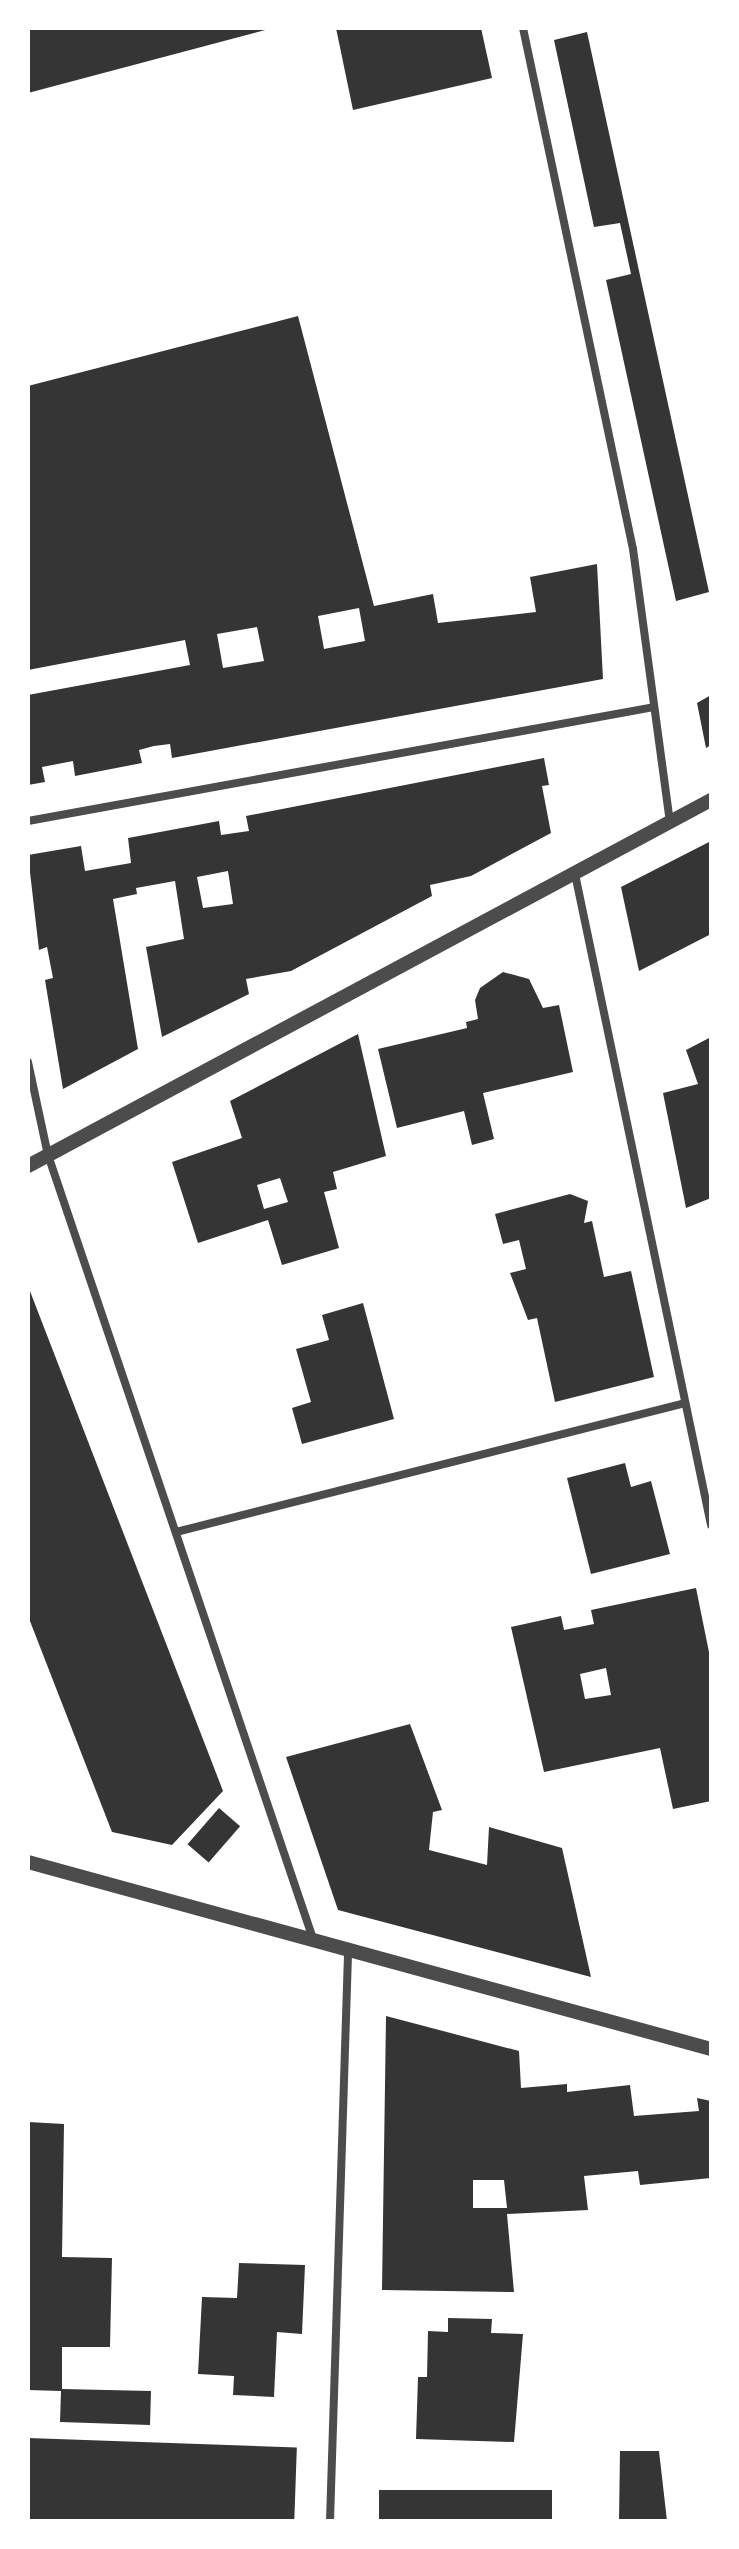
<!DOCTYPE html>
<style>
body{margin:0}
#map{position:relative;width:739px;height:2549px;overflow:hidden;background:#fff;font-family:Overpass,sans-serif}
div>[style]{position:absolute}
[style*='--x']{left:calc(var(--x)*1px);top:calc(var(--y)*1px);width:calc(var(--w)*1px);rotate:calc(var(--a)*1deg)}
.building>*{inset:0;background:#353535;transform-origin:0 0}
.minor>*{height:8px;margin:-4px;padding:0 4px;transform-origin:4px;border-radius:4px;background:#4c4c4c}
.tertiary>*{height:14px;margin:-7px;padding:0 7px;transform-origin:7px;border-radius:7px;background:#4c4c4c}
span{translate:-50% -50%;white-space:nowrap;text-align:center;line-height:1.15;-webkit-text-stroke:7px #fff;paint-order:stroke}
.frame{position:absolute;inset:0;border:30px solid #fff;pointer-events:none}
</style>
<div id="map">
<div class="building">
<div style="clip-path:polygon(28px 28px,269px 28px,269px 29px,28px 93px)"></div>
<div style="clip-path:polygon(336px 28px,481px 28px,492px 78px,353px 110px)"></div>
<div style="clip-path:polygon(587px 32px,709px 592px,676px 601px,606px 280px,631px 274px,620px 223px,594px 227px,554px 40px)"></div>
<div style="clip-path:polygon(evenodd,298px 316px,374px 606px,433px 594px,438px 623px,536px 612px,530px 577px,597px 564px,603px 679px,172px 758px,170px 744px,154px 746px,139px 750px,142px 763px,75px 776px,73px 761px,42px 767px,45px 782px,28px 785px,28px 695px,190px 665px,185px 640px,28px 670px,28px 386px,298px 316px,359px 608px,365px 641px,324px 649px,318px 616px,359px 608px,298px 316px,257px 627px,264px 661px,223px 668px,217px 634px,257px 627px)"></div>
<div style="clip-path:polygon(711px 695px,711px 745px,706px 748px,697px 703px)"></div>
<div style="clip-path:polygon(evenodd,544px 758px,549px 785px,542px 786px,551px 833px,471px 876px,430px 885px,432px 896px,291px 971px,246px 979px,249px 994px,162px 1037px,146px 947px,184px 939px,175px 881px,136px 888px,137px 894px,113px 899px,138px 1049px,63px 1089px,45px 980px,53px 978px,47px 947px,39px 950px,28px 855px,81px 846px,85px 871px,131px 863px,128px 838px,219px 821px,221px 835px,249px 831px,246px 816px,544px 758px,228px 871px,233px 904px,203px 908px,197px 877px,228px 871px)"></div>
<div style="clip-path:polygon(711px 841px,711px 934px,639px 971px,621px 887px)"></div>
<div style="clip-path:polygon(503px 972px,529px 979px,543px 1008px,559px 1005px,573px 1072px,483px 1093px,494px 1139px,472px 1145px,464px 1111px,397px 1128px,378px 1049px,467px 1028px,466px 1022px,478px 1019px,475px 1000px,480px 988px)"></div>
<div style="clip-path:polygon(evenodd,358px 1034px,386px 1156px,333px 1172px,337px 1189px,324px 1192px,339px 1248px,282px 1265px,268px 1220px,198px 1243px,172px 1162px,242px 1138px,230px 1101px,358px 1034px,280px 1178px,288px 1202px,264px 1209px,257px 1185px,280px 1178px)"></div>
<div style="clip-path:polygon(711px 1037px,711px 1198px,686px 1208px,663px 1093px,698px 1084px,686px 1050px)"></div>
<div style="clip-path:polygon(570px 1194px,588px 1201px,584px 1223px,592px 1221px,604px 1277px,631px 1271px,654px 1377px,555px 1402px,537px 1318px,528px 1320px,510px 1273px,526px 1269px,519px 1240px,503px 1244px,495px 1214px)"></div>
<div style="clip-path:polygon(28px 1286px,223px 1791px,172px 1845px,112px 1832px,28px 1616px)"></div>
<div style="clip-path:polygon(363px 1303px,394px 1419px,302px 1444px,292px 1408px,311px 1402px,296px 1349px,329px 1340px,322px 1315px)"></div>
<div style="clip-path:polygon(625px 1463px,631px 1487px,651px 1481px,670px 1554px,591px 1574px,567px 1478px)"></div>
<div style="clip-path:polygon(evenodd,696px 1588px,711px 1662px,711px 1801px,673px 1809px,660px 1748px,544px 1772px,511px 1627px,561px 1616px,564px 1630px,594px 1624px,591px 1610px,696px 1588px,606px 1668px,611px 1695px,585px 1699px,580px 1674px,606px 1668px)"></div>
<div style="clip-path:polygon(410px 1724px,442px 1810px,433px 1812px,429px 1850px,487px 1865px,489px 1827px,562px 1848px,591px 1977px,338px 1910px,286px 1757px)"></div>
<div style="left:219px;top:1808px;width:28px;height:48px;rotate:41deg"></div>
<div style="clip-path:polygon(evenodd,386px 2016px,519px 2051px,521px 2088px,567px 2084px,567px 2092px,630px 2085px,634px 2116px,699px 2111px,697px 2098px,711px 2101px,711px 2178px,640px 2185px,638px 2171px,584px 2176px,588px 2210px,507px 2214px,514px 2292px,382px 2290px,386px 2016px,473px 2180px,504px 2180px,507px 2208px,473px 2208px,473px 2180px)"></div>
<div style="clip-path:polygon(28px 2122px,64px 2124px,62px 2257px,112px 2258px,110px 2347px,62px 2347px,62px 2389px,151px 2391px,150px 2425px,60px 2422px,61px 2391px,28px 2390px)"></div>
<div style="clip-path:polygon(239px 2263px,305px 2265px,302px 2334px,277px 2332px,274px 2397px,233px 2395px,234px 2376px,198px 2374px,202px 2297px,237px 2298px)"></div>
<div style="clip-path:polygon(448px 2318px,492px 2319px,491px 2333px,523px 2334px,514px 2442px,416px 2439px,418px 2377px,427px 2377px,428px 2331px,448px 2332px)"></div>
<div style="left:28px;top:2438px;width:269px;height:83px;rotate:2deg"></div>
<div style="clip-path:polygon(620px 2451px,659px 2451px,667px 2521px,619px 2521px)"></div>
<div style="left:379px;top:2490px;width:173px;height:31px"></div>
</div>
<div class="minor">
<div style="--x:523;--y:28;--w:532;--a:78.08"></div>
<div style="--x:633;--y:549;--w:275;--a:82.3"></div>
<div style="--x:28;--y:821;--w:636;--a:-10.32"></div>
<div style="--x:575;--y:874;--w:665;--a:78.2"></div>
<div style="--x:28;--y:1062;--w:95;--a:77.9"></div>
<div style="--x:48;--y:1155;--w:828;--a:71.32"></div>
<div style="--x:176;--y:1532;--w:525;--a:-14.22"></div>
<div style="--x:330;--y:2521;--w:567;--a:-88.18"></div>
</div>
<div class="tertiary">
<div style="--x:28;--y:1166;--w:775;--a:-28.19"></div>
<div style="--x:28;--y:1862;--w:708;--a:15.31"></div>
</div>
<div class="frame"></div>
</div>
